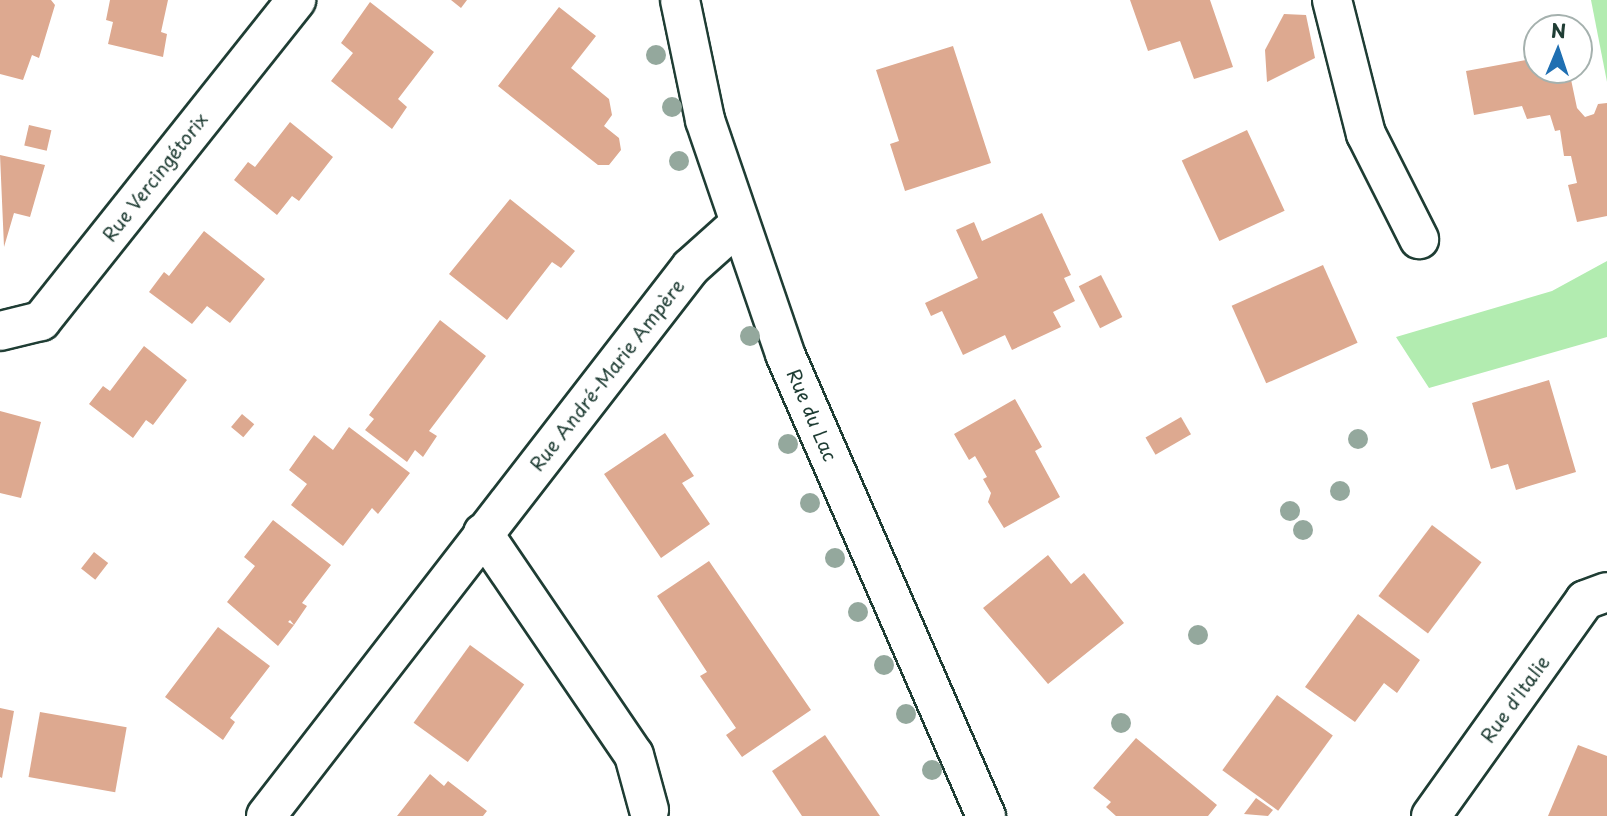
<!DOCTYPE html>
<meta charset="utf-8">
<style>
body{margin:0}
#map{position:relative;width:1607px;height:816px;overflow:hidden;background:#fff;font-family:"Playpen Sans",sans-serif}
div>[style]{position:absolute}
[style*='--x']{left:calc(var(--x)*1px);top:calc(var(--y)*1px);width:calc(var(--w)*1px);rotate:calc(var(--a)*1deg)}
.green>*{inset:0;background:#b2ecb0}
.building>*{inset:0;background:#dda990;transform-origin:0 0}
.roads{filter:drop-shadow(2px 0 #1f3d34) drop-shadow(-2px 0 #1f3d34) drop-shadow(0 2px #1f3d34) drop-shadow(0 -2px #1f3d34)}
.street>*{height:38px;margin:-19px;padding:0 19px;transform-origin:19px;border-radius:19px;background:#fff}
.trees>*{width:20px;height:20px;margin:-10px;border-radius:50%;background:#94a89d}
span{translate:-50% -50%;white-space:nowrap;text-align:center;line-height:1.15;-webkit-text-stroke:5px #fff;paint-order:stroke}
.street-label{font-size:19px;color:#1f3d34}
.north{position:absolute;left:1523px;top:14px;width:70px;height:70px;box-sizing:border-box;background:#fff;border:2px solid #a5b1ae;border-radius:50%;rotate:2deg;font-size:19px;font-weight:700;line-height:28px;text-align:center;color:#1f3d34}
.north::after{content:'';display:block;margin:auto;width:24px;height:32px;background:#1f6fb2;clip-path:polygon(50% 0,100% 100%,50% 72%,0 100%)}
</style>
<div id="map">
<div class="green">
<div style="clip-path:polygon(1591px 0,1607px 0,1607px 82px)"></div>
<div style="clip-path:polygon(1607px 261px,1607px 337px,1429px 388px,1396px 337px,1552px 291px)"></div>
</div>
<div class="building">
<div style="clip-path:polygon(0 0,51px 0,55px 5px,39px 58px,32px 55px,23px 80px,0 74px)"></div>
<div style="clip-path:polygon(110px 0,168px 0,161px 32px,167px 34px,163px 57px,108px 44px,113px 22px,106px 20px)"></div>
<div style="clip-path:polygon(451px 0,467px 0,461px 8px)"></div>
<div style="clip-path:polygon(1130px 0,1210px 0,1233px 67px,1194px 79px,1180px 41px,1148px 51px)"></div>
<div style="clip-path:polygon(370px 2px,434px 52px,398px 99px,407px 107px,392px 129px,331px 81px,353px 53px,341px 43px)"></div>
<div style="clip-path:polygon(559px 7px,596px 36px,571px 68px,609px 99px,612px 115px,604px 126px,619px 138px,621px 150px,609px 165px,598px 165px,498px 86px)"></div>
<div style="clip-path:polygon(1284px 14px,1306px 15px,1315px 58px,1267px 82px,1265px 50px)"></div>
<div style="clip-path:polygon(953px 46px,991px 163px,905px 191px,890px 144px,899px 141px,876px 70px)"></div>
<div style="clip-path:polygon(1537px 58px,1537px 70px,1569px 70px,1577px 108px,1585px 117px,1594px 114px,1598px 104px,1607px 103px,1607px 216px,1577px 222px,1568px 185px,1577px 183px,1571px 156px,1564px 156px,1560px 130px,1555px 131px,1550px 115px,1527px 119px,1522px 106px,1474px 115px,1466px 71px)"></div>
<div style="clip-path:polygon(290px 122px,333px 157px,299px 201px,292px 196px,277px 215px,234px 180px,248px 162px,255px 167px)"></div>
<div style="left:29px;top:125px;width:23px;height:21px;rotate:13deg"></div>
<div style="left:1247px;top:130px;width:89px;height:72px;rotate:65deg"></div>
<div style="clip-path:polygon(0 155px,45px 165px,30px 217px,14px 213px,4px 247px)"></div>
<div style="clip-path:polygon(510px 199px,575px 251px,561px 268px,552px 262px,507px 320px,449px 274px)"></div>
<div style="clip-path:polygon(1042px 213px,1071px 275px,1064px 278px,1075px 301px,1053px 312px,1061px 327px,1012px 350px,1005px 335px,963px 355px,942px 311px,931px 316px,925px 303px,978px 278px,956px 230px,974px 222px,982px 241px)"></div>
<div style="clip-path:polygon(204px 231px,265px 279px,230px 323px,207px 306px,192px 324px,149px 292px,164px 272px,169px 276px)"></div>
<div style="left:1323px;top:265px;width:85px;height:100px;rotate:66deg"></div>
<div style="left:1101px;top:275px;width:47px;height:25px;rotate:63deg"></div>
<div style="clip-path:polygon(440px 320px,486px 356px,429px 431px,437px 436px,423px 457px,415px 450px,407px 462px,365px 430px,374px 419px,369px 415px)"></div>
<div style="clip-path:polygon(144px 346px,187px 380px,153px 425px,146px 420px,133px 438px,89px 404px,103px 386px,110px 391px)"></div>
<div style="clip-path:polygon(1549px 380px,1576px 472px,1516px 490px,1508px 464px,1491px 469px,1472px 403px)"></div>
<div style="clip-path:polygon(1015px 399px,1042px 447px,1035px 451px,1060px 497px,1004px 528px,988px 502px,991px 493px,983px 479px,987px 477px,975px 456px,969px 460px,954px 434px)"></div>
<div style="clip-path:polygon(0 411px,41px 422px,21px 498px,0 493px)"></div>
<div style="left:242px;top:414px;width:16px;height:17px;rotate:40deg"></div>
<div style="left:1181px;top:417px;width:20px;height:41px;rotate:60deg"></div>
<div style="clip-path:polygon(349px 427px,410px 473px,378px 514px,372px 508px,343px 546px,291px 505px,307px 484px,289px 470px,314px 435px,333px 450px)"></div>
<div style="clip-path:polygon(665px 433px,694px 476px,682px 483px,710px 524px,661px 558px,604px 474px)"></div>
<div style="clip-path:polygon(273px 520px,331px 565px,302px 603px,307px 606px,294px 625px,290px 620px,288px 622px,294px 625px,278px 646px,227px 602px,255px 566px,244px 557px)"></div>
<div style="left:1432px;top:525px;width:62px;height:89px;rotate:37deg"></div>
<div style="left:94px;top:552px;width:18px;height:21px;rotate:38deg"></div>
<div style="clip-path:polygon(1048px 555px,1071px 584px,1084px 573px,1124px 623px,1048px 684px,983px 608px)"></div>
<div style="clip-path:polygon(709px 561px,811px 710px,742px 757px,726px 735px,736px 728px,700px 676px,707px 672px,657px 596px)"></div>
<div style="clip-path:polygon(1358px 614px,1420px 660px,1397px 693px,1384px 683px,1355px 722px,1305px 687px)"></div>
<div style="clip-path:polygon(218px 627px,270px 666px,230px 718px,235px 722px,223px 740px,165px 697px)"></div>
<div style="left:470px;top:645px;width:67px;height:96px;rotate:36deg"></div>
<div style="left:1277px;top:695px;width:69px;height:93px;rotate:36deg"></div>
<div style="clip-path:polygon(0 708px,14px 711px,2px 778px,0 777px)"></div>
<div style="left:40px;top:712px;width:88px;height:66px;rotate:10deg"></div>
<div style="clip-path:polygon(825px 735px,880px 816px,802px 816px,772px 771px)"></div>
<div style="clip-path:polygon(1136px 738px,1217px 805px,1208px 816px,1116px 816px,1106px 807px,1111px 802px,1093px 788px)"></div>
<div style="clip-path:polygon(1578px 745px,1607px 756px,1607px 816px,1548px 816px)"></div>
<div style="clip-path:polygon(430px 774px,444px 786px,448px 781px,487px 811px,483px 816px,397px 816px)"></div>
<div style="clip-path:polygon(1256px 798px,1273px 810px,1268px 816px,1244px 814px)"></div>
</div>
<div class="roads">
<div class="street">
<div style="--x:680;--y:0;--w:123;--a:78.2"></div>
<div style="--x:705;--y:120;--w:247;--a:71.1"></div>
<div style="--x:785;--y:354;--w:504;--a:66.49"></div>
<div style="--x:1332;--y:0;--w:138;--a:75.8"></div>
<div style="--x:1366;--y:134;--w:118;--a:63.2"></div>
<div style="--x:0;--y:331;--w:42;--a:-13.7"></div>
<div style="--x:41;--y:321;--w:410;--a:-51.5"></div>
<div style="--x:483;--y:533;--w:268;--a:55.8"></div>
<div style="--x:634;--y:755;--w:57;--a:74.7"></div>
<div style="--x:266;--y:816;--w:694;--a:-52.26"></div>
<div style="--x:691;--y:267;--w:64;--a:-41.9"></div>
<div style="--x:1431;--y:816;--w:265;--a:-54.5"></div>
<div style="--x:1585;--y:600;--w:23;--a:-20"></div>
</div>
</div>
<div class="trees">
<div style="left:656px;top:55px"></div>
<div style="left:672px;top:107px"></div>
<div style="left:679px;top:161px"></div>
<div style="left:750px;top:336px"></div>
<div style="left:1358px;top:439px"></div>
<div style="left:788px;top:444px"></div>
<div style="left:1340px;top:491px"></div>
<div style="left:810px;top:503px"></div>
<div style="left:1290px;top:511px"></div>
<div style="left:1303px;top:530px"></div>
<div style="left:835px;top:558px"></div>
<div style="left:858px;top:612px"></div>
<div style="left:1198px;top:635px"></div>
<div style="left:884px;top:665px"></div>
<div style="left:906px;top:714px"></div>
<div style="left:1121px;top:723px"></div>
<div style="left:932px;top:770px"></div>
</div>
<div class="street-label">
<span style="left:155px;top:177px;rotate:-52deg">Rue Vercingétorix</span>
<span style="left:607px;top:375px;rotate:-52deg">Rue André-Marie Ampère</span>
<span style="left:812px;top:415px;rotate:67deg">Rue du Lac</span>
<span style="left:1515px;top:699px;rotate:-54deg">Rue d'Italie</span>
</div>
<div class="north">N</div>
</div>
